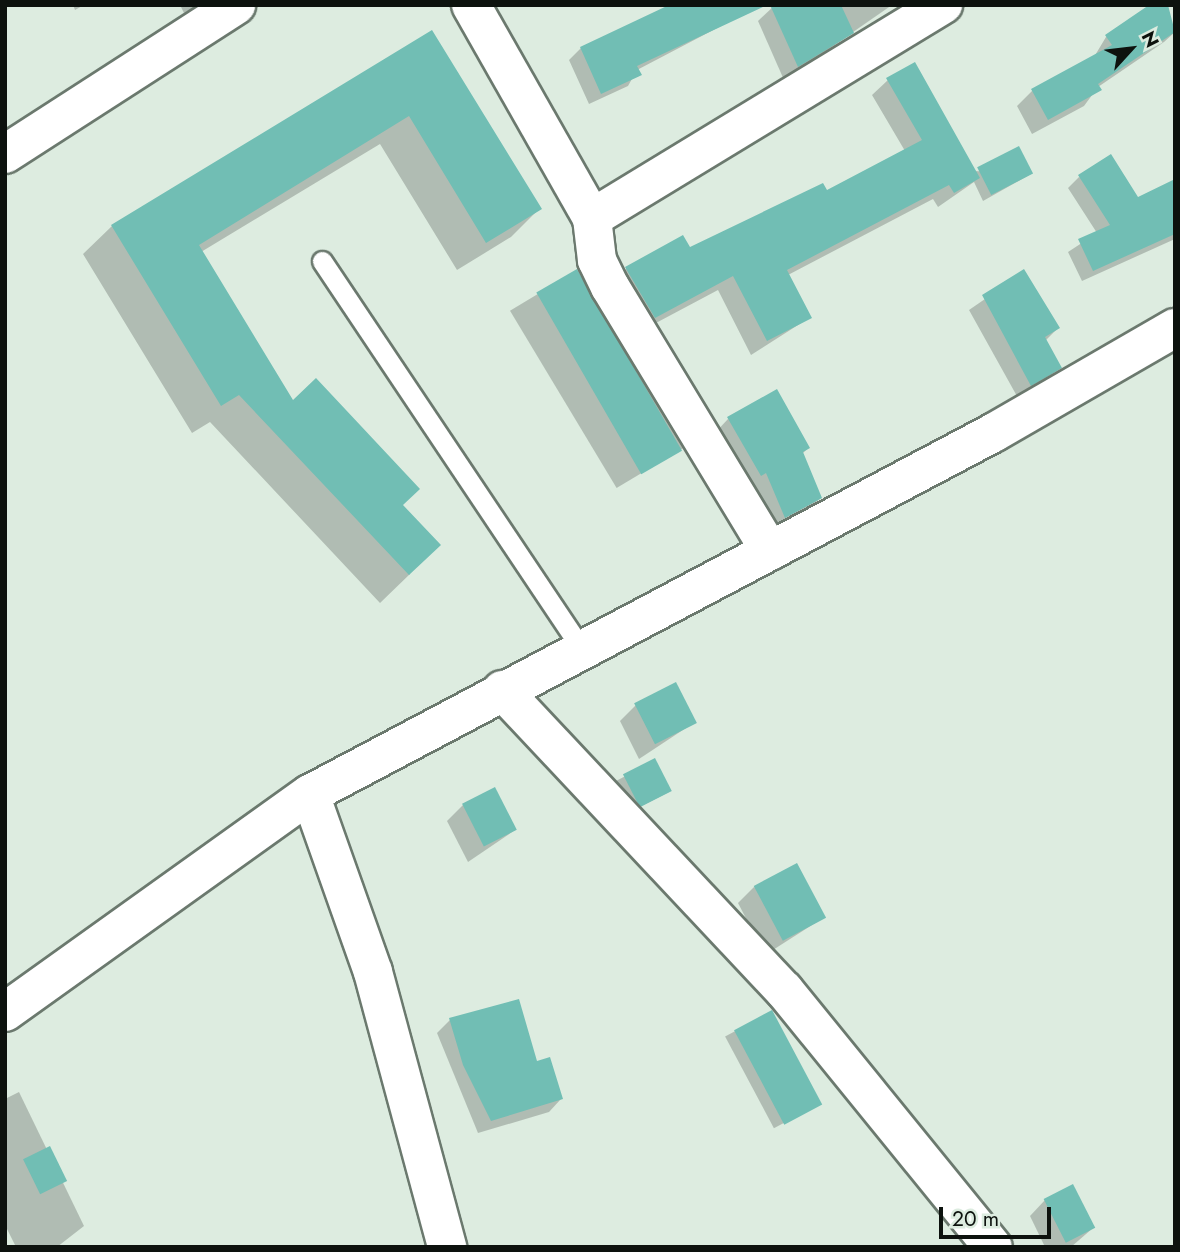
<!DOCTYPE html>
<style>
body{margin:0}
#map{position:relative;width:1180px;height:1252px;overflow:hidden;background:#ddece0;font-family:Jost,sans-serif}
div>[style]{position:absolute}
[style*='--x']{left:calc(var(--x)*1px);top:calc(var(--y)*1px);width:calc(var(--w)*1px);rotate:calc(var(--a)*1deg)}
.shadow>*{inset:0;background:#0003;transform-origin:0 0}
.building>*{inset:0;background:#71beb4;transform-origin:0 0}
.roads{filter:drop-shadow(2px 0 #6b796e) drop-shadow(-2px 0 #6b796e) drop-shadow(0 2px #6b796e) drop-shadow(0 -2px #6b796e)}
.service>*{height:19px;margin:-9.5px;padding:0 9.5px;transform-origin:9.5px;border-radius:9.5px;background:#fff}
.minor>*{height:38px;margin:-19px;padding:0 19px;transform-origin:19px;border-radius:19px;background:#fff}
span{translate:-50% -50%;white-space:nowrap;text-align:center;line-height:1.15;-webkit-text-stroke:7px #ddece0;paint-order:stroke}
.frame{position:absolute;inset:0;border:7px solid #0d120e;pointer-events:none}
.north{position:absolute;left:1096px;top:14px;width:70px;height:70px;-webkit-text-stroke:5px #ddece0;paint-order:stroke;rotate:63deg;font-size:19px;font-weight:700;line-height:28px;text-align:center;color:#0d120e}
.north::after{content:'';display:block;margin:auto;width:24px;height:32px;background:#0d120e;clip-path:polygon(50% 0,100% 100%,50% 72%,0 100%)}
.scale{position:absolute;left:939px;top:1207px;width:112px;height:32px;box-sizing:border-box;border:4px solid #0d120e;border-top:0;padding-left:9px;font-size:21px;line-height:24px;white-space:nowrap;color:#0d120e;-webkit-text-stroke:5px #ddece0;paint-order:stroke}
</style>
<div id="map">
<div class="shadow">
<div style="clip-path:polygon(73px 5px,84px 5px,75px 10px)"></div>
<div style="clip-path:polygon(180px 5px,198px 5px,184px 13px)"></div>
<div style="clip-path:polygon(892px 5px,784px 80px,758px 21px,775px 5px)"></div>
<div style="clip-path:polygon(1165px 5px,1175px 32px,1164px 42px,1098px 87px,1084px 106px,1032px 134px,1017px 106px,1032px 91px,1094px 57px,1106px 37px)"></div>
<div style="clip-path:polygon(740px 16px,637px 70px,628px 86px,589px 104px,569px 60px,581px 48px)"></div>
<div style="clip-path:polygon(432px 32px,540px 208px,511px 237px,457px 270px,380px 144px,201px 252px,293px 403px,401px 506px,410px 574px,380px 603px,210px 422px,192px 433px,83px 254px,112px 226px)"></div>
<div style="clip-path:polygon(888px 80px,974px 171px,1031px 174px,983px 201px,974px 182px,938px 207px,933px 199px,788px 275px,809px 318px,751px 355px,718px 290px,639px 332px,611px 284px,626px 269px,682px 237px,689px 250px,826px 193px,905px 151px,872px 95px)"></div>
<div style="clip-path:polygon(1079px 177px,1138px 199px,1175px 181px,1175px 239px,1082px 281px,1068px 252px,1097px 233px,1068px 188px)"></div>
<div style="left:576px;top:271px;width:207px;height:77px;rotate:59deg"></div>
<div style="clip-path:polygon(1024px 272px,1058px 328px,1045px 341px,1060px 368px,1018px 398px,969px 310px)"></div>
<div style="clip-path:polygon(728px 419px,808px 448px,802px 454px,820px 498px,805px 514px,769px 532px,713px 435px)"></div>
<div style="clip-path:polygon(636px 705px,695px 722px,639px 759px,620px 721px)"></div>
<div style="left:655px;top:761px;width:34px;height:45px;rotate:63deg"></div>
<div style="clip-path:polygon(463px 805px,515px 830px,468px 862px,447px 821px)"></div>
<div style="clip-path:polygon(754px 887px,823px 918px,765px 955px,738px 903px)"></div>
<div style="left:771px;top:1012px;width:104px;height:52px;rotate:62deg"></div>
<div style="clip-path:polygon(450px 1020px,536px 1063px,561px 1099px,549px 1112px,478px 1133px,437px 1033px)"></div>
<div style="clip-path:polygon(19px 1092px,84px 1226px,57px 1247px,16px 1247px,5px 1225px,5px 1099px)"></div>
<div style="clip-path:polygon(1045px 1200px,1093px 1228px,1071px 1247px,1045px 1247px,1030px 1216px)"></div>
</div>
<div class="building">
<div style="clip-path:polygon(669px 5px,767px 5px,637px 66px,642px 75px,601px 94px,580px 47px)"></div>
<div style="clip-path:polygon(770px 5px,841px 5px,854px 33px,798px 67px)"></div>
<div style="clip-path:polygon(1149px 5px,1168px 5px,1175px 32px,1098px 84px,1102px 90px,1048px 120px,1031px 89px,1112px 45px,1105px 35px)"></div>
<div style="clip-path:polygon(432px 30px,542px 209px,486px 243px,409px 116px,199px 245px,293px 400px,316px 378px,420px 489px,403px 505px,441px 545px,409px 575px,239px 395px,221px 406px,111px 225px)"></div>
<div style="clip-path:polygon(915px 62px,980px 178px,954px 193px,949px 185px,787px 270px,812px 318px,767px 341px,733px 276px,655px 318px,625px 267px,683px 235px,690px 247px,823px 183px,827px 190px,922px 140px,886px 78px)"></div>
<div style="left:1019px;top:146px;width:31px;height:47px;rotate:63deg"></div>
<div style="clip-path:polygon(1111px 154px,1138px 197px,1175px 179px,1175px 234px,1093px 271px,1078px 239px,1110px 225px,1078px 175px)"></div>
<div style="left:577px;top:269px;width:210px;height:47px;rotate:60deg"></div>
<div style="clip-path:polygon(1024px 269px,1060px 328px,1045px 337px,1062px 368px,1031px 386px,982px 295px)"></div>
<div style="clip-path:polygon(777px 389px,810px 448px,803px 452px,822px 498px,785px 518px,766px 473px,761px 476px,727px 417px)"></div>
<div style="left:676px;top:682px;width:46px;height:47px;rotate:63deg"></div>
<div style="left:655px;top:758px;width:37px;height:36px;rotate:63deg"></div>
<div style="left:495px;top:787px;width:48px;height:37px;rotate:63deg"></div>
<div style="left:797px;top:863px;width:62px;height:49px;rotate:62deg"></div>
<div style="clip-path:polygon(519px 999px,537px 1061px,550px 1057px,563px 1099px,491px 1121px,463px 1065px,449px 1018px)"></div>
<div style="left:772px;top:1010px;width:107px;height:43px;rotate:62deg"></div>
<div style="left:50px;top:1146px;width:39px;height:30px;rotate:64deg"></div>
<div style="left:1073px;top:1184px;width:49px;height:33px;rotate:63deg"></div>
</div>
<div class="roads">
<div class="service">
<div style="--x:322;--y:261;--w:466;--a:56.2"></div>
</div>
<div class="minor">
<div style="--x:471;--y:5;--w:245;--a:60.4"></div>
<div style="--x:5;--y:154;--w:275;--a:-32.8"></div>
<div style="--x:770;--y:551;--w:309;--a:-121.2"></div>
<div style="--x:610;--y:287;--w:30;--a:-116"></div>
<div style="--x:597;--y:260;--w:42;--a:-96.8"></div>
<div style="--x:592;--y:218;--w:411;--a:-31.3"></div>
<div style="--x:502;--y:690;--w:412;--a:46.8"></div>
<div style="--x:784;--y:990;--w:331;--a:50.9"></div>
<div style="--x:310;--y:794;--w:189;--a:70.5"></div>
<div style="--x:373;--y:972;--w:285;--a:74.9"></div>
<div style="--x:5;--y:1012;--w:375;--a:-35.6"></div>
<div style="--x:310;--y:794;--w:773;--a:-27.86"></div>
<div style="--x:993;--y:433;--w:210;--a:-30"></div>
</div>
</div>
<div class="frame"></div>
<div class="north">N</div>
<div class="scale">20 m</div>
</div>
